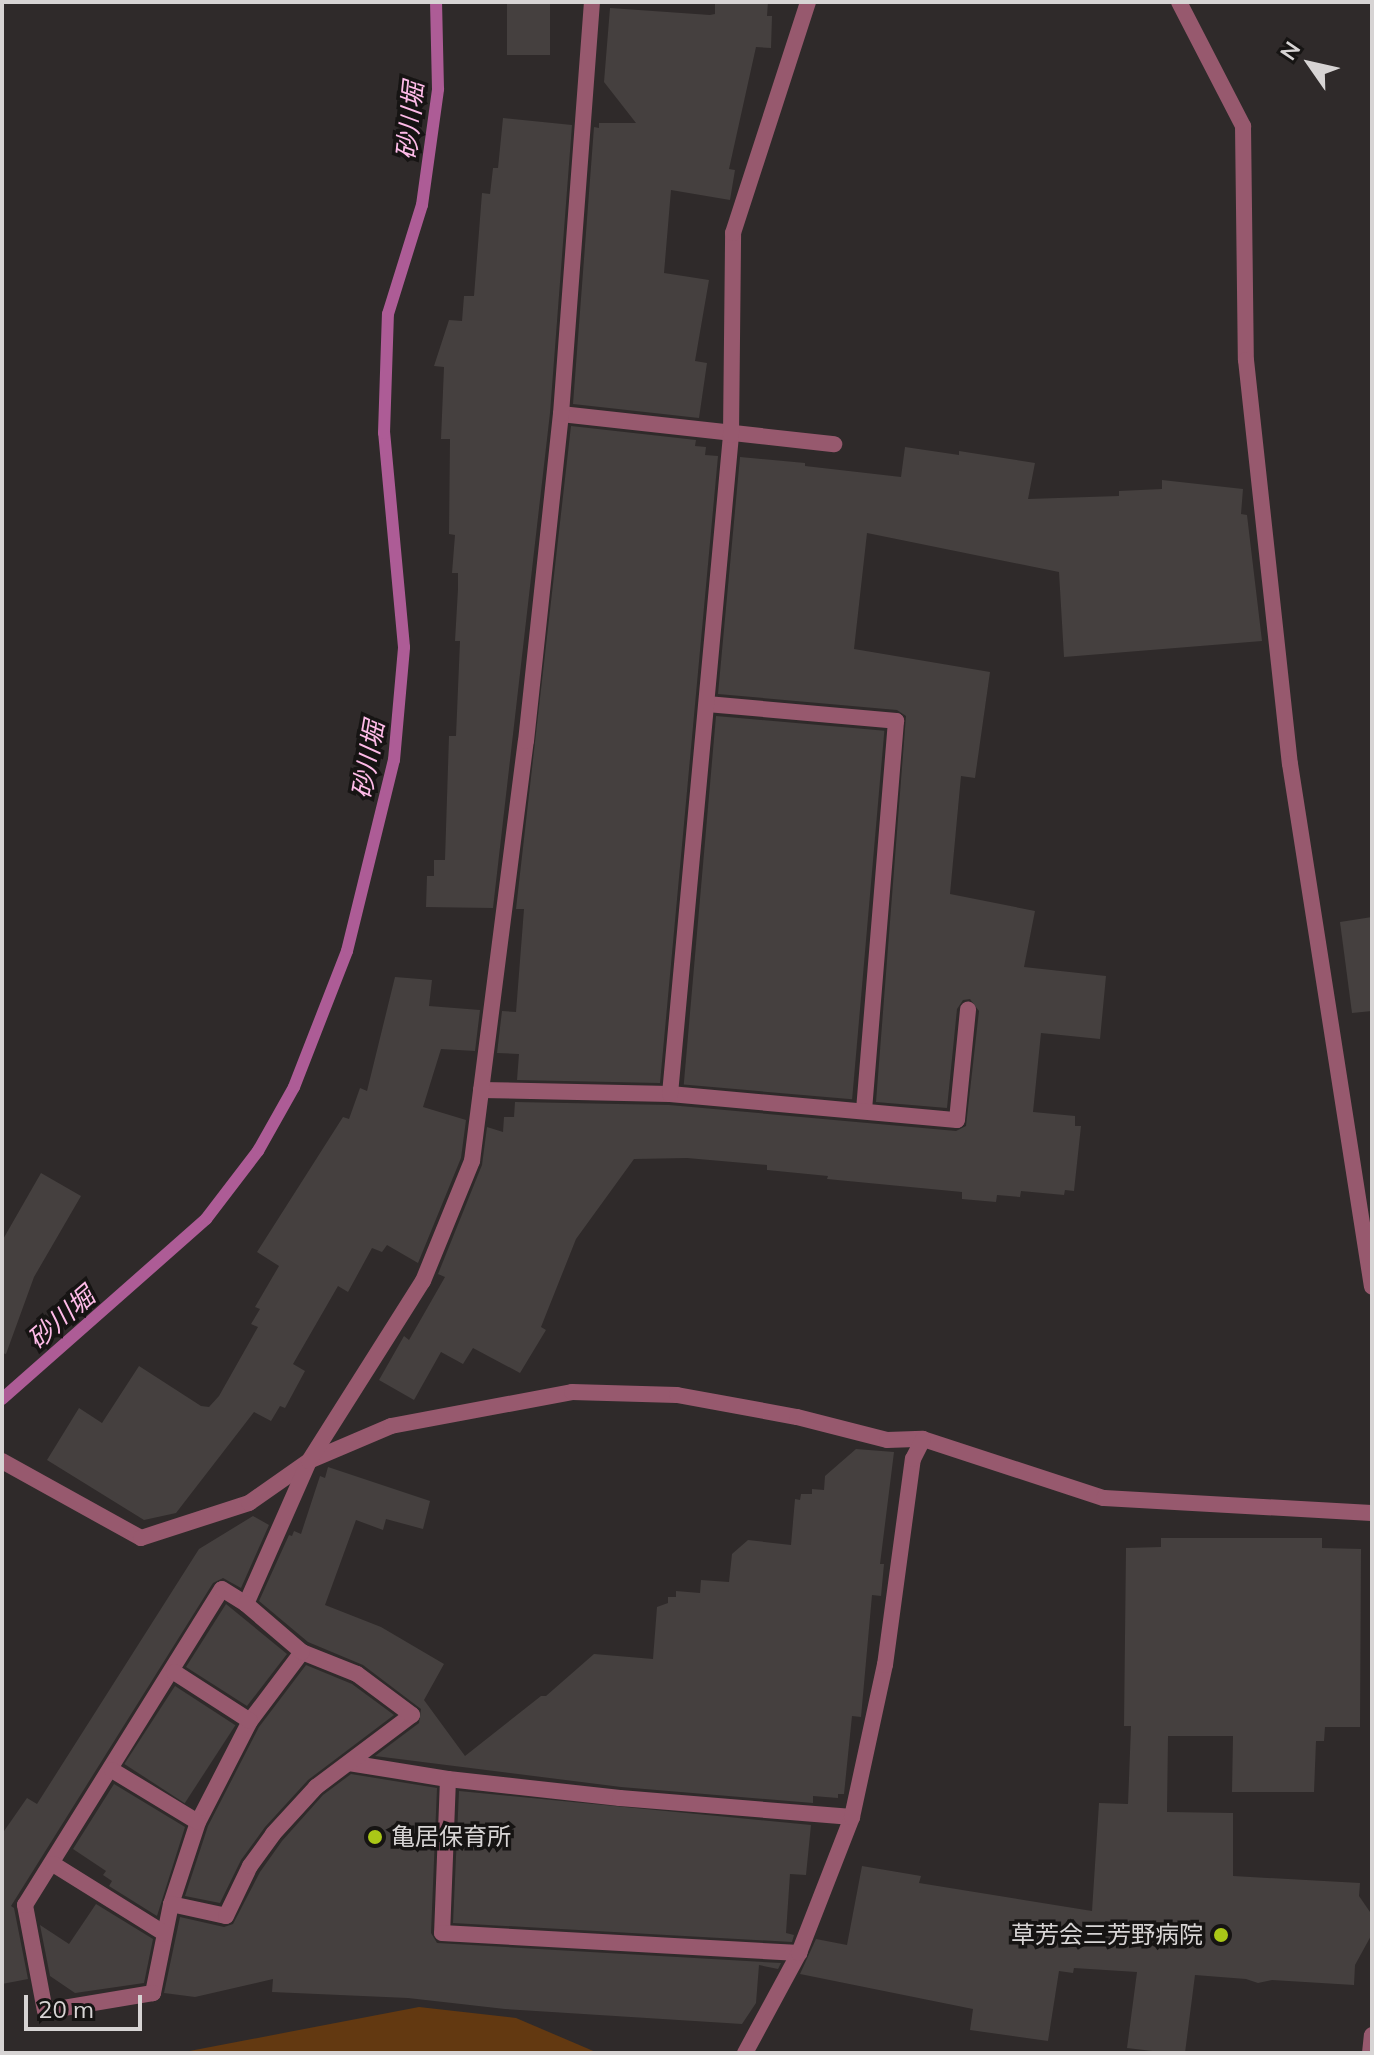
<!DOCTYPE html>
<meta charset="utf-8">
<style>
body{margin:0}
#map{position:relative;width:1374px;height:2055px;overflow:hidden;background:#2f2a2a;font-family:Mulish,"Noto Sans JP",sans-serif}
div>[style]{position:absolute}
[style*='--x']{left:calc(var(--x)*1px);top:calc(var(--y)*1px);width:calc(var(--w)*1px);rotate:calc(var(--a)*1deg)}
.green>*{inset:0;background:#633911}
.stream>*{height:12px;margin:-6px;padding:0 6px;transform-origin:6px;border-radius:6px;background:#ad5c96}
.building>*{inset:0;background:#45403f;transform-origin:0 0}
.minor>*{height:16px;margin:-8px;padding:0 8px;transform-origin:8px;border-radius:8px;background:#97596e}
.dots>*{width:22px;height:22px;translate:-50% -50%;box-sizing:border-box;border:4px solid #161413;border-radius:50%}
span{translate:-50% -50%;white-space:nowrap;text-align:center;line-height:1.15;-webkit-text-stroke:7px #161413;paint-order:stroke}
.poi-label{font-size:24px;color:#d7d4d4}
.left{translate:0 -50%;text-align:left}
.right{translate:-100% -50%;text-align:right}
.water-label{font-size:26px;color:#febbe8;font-style:italic}
.frame{position:absolute;inset:0;border:4px solid #d7d4d4;pointer-events:none}
.north{position:absolute;left:1270px;top:24px;width:80px;height:80px;-webkit-text-stroke:6px #161413;paint-order:stroke;rotate:304deg;font-size:22px;font-weight:700;line-height:32px;text-align:center;color:#d7d4d4}
.north::after{content:'';display:block;margin:auto;width:28px;height:36px;background:#d7d4d4;clip-path:polygon(50% 0,100% 100%,50% 72%,0 100%)}
.scale{position:absolute;left:24px;top:1995px;width:118px;height:36px;box-sizing:border-box;border:4px solid #d7d4d4;border-top:0;padding-left:10px;font-size:24px;line-height:28px;white-space:nowrap;color:#d7d4d4;-webkit-text-stroke:6px #161413;paint-order:stroke}
</style>
<div id="map">
<div class="green">
<div style="clip-path:polygon(419px 2007px,516px 2018px,598px 2053px,179px 2053px)"></div>
</div>
<div class="stream">
<div style="--x:2;--y:1399;--w:272;--a:-41.4"></div>
<div style="--x:206;--y:1219;--w:86;--a:-52.6"></div>
<div style="--x:258;--y:1151;--w:73;--a:-60.6"></div>
<div style="--x:294;--y:1087;--w:146;--a:-68.7"></div>
<div style="--x:347;--y:951;--w:197;--a:-76.2"></div>
<div style="--x:394;--y:760;--w:113;--a:-84.9"></div>
<div style="--x:404;--y:647;--w:215;--a:-95.3"></div>
<div style="--x:384;--y:433;--w:119;--a:-88.1"></div>
<div style="--x:388;--y:314;--w:114;--a:-72.7"></div>
<div style="--x:422;--y:205;--w:117;--a:-82.1"></div>
<div style="--x:438;--y:89;--w:87;--a:-91.3"></div>
</div>
<div class="building">
<div style="left:507px;top:2px;width:43px;height:53px"></div>
<div style="clip-path:polygon(715px 2px,768px 2px,767px 16px,772px 16px,771px 48px,756px 47px,729px 169px,735px 170px,730px 200px,671px 190px,664px 273px,709px 280px,695px 361px,707px 363px,699px 418px,573px 404px,594px 127px,599px 128px,599px 123px,636px 123px,604px 82px,610px 8px,710px 15px,715px 14px)"></div>
<div style="clip-path:polygon(503px 118px,572px 125px,550px 413px,493px 908px,426px 907px,427px 876px,434px 876px,434px 860px,445px 860px,449px 736px,456px 736px,460px 641px,455px 641px,458px 589px,458px 573px,452px 573px,455px 535px,449px 534px,450px 439px,441px 439px,444px 367px,434px 366px,449px 320px,462px 321px,464px 296px,474px 296px,482px 193px,490px 194px,493px 168px,498px 168px)"></div>
<div style="clip-path:polygon(571px 426px,696px 440px,695px 446px,706px 447px,705px 455px,718px 456px,660px 1083px,517px 1080px,519px 1054px,497px 1053px,502px 1011px,516px 1012px,524px 909px,516px 909px)"></div>
<div style="clip-path:polygon(905px 447px,959px 455px,959px 451px,1035px 463px,1028px 499px,1119px 496px,1119px 491px,1162px 489px,1162px 480px,1243px 489px,1241px 514px,1247px 515px,1262px 641px,1064px 657px,1059px 572px,867px 533px,854px 649px,990px 672px,975px 778px,961px 776px,950px 894px,1035px 911px,1024px 967px,1106px 976px,1100px 1039px,1041px 1033px,1033px 1112px,1075px 1116px,1075px 1126px,1081px 1126px,1074px 1191px,1065px 1190px,1064px 1195px,1021px 1191px,1020px 1197px,997px 1195px,996px 1202px,962px 1199px,962px 1192px,827px 1179px,828px 1176px,767px 1170px,767px 1165px,687px 1158px,634px 1159px,576px 1239px,541px 1327px,546px 1330px,520px 1373px,473px 1348px,463px 1364px,441px 1352px,414px 1400px,379px 1380px,404px 1336px,409px 1340px,445px 1277px,438px 1274px,482px 1165px,487px 1127px,503px 1132px,504px 1117px,514px 1117px,515px 1102px,669px 1105px,956px 1131px,966px 1126px,979px 1011px,970px 999px,963px 1000px,957px 1009px,947px 1108px,876px 1102px,906px 716px,897px 710px,718px 694px,740px 457px,805px 463px,805px 466px,901px 477px)"></div>
<div style="left:716px;top:716px;width:169px;height:370px;rotate:5deg"></div>
<div style="clip-path:polygon(1372px 917px,1372px 1011px,1352px 1013px,1340px 922px)"></div>
<div style="clip-path:polygon(395px 977px,432px 980px,429px 1006px,480px 1010px,475px 1051px,441px 1049px,423px 1107px,466px 1120px,461px 1158px,418px 1263px,387px 1245px,382px 1252px,372px 1248px,348px 1292px,338px 1286px,293px 1364px,305px 1371px,285px 1408px,280px 1406px,271px 1421px,254px 1412px,176px 1513px,144px 1520px,47px 1460px,79px 1408px,102px 1423px,139px 1366px,201px 1406px,209px 1407px,219px 1396px,258px 1327px,251px 1324px,260px 1309px,255px 1307px,279px 1266px,257px 1252px,343px 1117px,349px 1119px,360px 1088px,367px 1091px)"></div>
<div style="clip-path:polygon(41px 1173px,81px 1196px,34px 1277px,6px 1354px,2px 1353px,2px 1241px)"></div>
<div style="clip-path:polygon(856px 1449px,894px 1452px,880px 1564px,884px 1564px,881px 1596px,872px 1595px,861px 1717px,852px 1716px,844px 1794px,838px 1794px,838px 1798px,813px 1796px,813px 1803px,621px 1787px,375px 1756px,419px 1723px,421px 1709px,363px 1665px,308px 1642px,259px 1601px,289px 1535px,292px 1536px,294px 1531px,301px 1534px,320px 1476px,325px 1478px,328px 1467px,430px 1501px,423px 1529px,386px 1519px,383px 1530px,356px 1520px,325px 1605px,381px 1627px,444px 1664px,424px 1700px,465px 1756px,541px 1696px,546px 1696px,594px 1654px,653px 1659px,657px 1607px,668px 1603px,668px 1597px,676px 1597px,676px 1591px,700px 1593px,701px 1580px,729px 1582px,732px 1554px,748px 1540px,791px 1545px,795px 1499px,800px 1500px,801px 1494px,812px 1494px,812px 1489px,824px 1490px,825px 1476px)"></div>
<div style="clip-path:polygon(253px 1516px,269px 1525px,241px 1588px,223px 1578px,213px 1583px,11px 1906px,14px 1908px,28px 1979px,2px 1984px,2px 1834px,27px 1798px,37px 1804px,199px 1549px)"></div>
<div style="clip-path:polygon(1161px 1538px,1322px 1538px,1322px 1548px,1361px 1549px,1360px 1727px,1325px 1727px,1324px 1741px,1316px 1741px,1314px 1792px,1232px 1792px,1233px 1736px,1168px 1736px,1167px 1812px,1233px 1813px,1233px 1876px,1360px 1883px,1359px 1896px,1370px 1912px,1372px 1934px,1355px 1965px,1354px 1985px,1272px 1980px,1258px 1983px,1246px 1979px,1195px 1975px,1185px 2053px,1169px 2053px,1127px 2048px,1137px 1972px,1074px 1968px,1073px 1973px,1059px 1971px,1048px 2041px,970px 2030px,973px 2009px,800px 1974px,816px 1939px,847px 1945px,862px 1866px,921px 1876px,919px 1883px,1092px 1911px,1099px 1803px,1128px 1804px,1131px 1726px,1124px 1726px,1126px 1548px,1161px 1547px)"></div>
<div style="clip-path:polygon(226px 1604px,287px 1654px,247px 1706px,186px 1667px)"></div>
<div style="clip-path:polygon(306px 1665px,352px 1684px,394px 1715px,308px 1780px,265px 1827px,241px 1860px,220px 1903px,185px 1896px,208px 1826px,259px 1727px)"></div>
<div style="left:175px;top:1686px;width:72px;height:93px;rotate:33deg"></div>
<div style="clip-path:polygon(351px 1774px,437px 1788px,431px 1933px,437px 1943px,781px 1963px,778px 1969px,759px 1965px,756px 2003px,742px 2024px,505px 2009px,408px 1998px,272px 1992px,273px 1979px,195px 1997px,164px 1993px,180px 1917px,224px 1927px,233px 1924px,260px 1872px,282px 1841px,323px 1795px)"></div>
<div style="clip-path:polygon(114px 1784px,185px 1827px,157px 1916px,109px 1886px,112px 1881px,103px 1875px,106px 1871px,73px 1849px)"></div>
<div style="clip-path:polygon(459px 1791px,811px 1825px,806px 1875px,790px 1874px,786px 1933px,794px 1935px,792px 1942px,453px 1923px)"></div>
<div style="clip-path:polygon(96px 1904px,153px 1939px,144px 1983px,75px 1993px,50px 1976px,40px 1925px,69px 1944px)"></div>
</div>
<div class="minor">
<div style="--x:1179;--y:2;--w:140;--a:62.7"></div>
<div style="--x:1243;--y:126;--w:234;--a:89.3"></div>
<div style="--x:1246;--y:360;--w:406;--a:83.8"></div>
<div style="--x:1290;--y:764;--w:529;--a:81.09"></div>
<div style="--x:561;--y:414;--w:275;--a:6.3"></div>
<div style="--x:707;--y:704;--w:190;--a:5.1"></div>
<div style="--x:896;--y:721;--w:390;--a:94.7"></div>
<div style="--x:481;--y:1090;--w:189;--a:1.2"></div>
<div style="--x:670;--y:1094;--w:288;--a:5.2"></div>
<div style="--x:957;--y:1120;--w:111;--a:-84.3"></div>
<div style="--x:670;--y:1094;--w:662;--a:-84.71"></div>
<div style="--x:731;--y:435;--w:202;--a:-89.4"></div>
<div style="--x:733;--y:233;--w:243;--a:-72"></div>
<div style="--x:2;--y:1461;--w:159;--a:29"></div>
<div style="--x:141;--y:1538;--w:114;--a:-18"></div>
<div style="--x:249;--y:1503;--w:73;--a:-35"></div>
<div style="--x:309;--y:1461;--w:89;--a:-23.1"></div>
<div style="--x:391;--y:1426;--w:184;--a:-10.6"></div>
<div style="--x:572;--y:1392;--w:105;--a:1.6"></div>
<div style="--x:677;--y:1395;--w:122;--a:10.4"></div>
<div style="--x:797;--y:1417;--w:93;--a:14.3"></div>
<div style="--x:887;--y:1440;--w:36;--a:-2"></div>
<div style="--x:923;--y:1439;--w:190;--a:18.1"></div>
<div style="--x:1104;--y:1498;--w:268;--a:3.2"></div>
<div style="--x:302;--y:1652;--w:86;--a:127"></div>
<div style="--x:250;--y:1721;--w:114;--a:117.2"></div>
<div style="--x:198;--y:1822;--w:86;--a:108.2"></div>
<div style="--x:171;--y:1904;--w:91;--a:101.4"></div>
<div style="--x:153;--y:1993;--w:109;--a:170.5"></div>
<div style="--x:45;--y:2011;--w:108;--a:-100.7"></div>
<div style="--x:25;--y:1905;--w:372;--a:-58.1"></div>
<div style="--x:222;--y:1589;--w:28;--a:32"></div>
<div style="--x:246;--y:1604;--w:156;--a:-66.2"></div>
<div style="--x:309;--y:1461;--w:213;--a:-57.7"></div>
<div style="--x:423;--y:1281;--w:130;--a:-67.8"></div>
<div style="--x:472;--y:1161;--w:423;--a:-82.7"></div>
<div style="--x:526;--y:741;--w:329;--a:-83.9"></div>
<div style="--x:561;--y:414;--w:413;--a:-85.7"></div>
<div style="--x:174;--y:1672;--w:90;--a:32.8"></div>
<div style="--x:349;--y:1763;--w:100;--a:9.2"></div>
<div style="--x:448;--y:1779;--w:173;--a:6.3"></div>
<div style="--x:620;--y:1798;--w:233;--a:4.7"></div>
<div style="--x:112;--y:1770;--w:100;--a:31.2"></div>
<div style="--x:448;--y:1779;--w:154;--a:92.2"></div>
<div style="--x:442;--y:1933;--w:358;--a:3.2"></div>
<div style="--x:53;--y:1864;--w:131;--a:31.9"></div>
<div style="--x:171;--y:1904;--w:56;--a:12.3"></div>
<div style="--x:226;--y:1916;--w:55;--a:-64.4"></div>
<div style="--x:250;--y:1866;--w:39;--a:-54"></div>
<div style="--x:273;--y:1834;--w:64;--a:-47.5"></div>
<div style="--x:316;--y:1787;--w:120;--a:-36.9"></div>
<div style="--x:412;--y:1715;--w:69;--a:-143.3"></div>
<div style="--x:357;--y:1674;--w:59;--a:-158.2"></div>
<div style="--x:302;--y:1652;--w:74;--a:-139.4"></div>
<div style="--x:745;--y:2053;--w:114;--a:-61.6"></div>
<div style="--x:799;--y:1953;--w:146;--a:-68.7"></div>
<div style="--x:852;--y:1817;--w:156;--a:-77.8"></div>
<div style="--x:885;--y:1665;--w:208;--a:-82.3"></div>
<div style="--x:913;--y:1459;--w:22;--a:-63"></div>
<div style="--x:1370;--y:2053;--w:18;--a:-84"></div>
</div>
<div class="dots">
<div style="left:375px;top:1837px;background:#aac717"></div>
<div style="left:1221px;top:1935px;background:#aac717"></div>
</div>
<div class="poi-label">
<span class="left" style="left:391px;top:1837px">亀居保育所</span>
<span class="right" style="left:1203px;top:1935px">草芳会三芳野病院</span>
</div>
<div class="water-label">
<span style="left:410px;top:121px;rotate:-84deg">砂川堀</span>
<span style="left:368px;top:760px;rotate:-80deg">砂川堀</span>
<span style="left:61px;top:1318px;rotate:-41deg">砂川堀</span>
</div>
<div class="frame"></div>
<div class="north">N</div>
<div class="scale">20 m</div>
</div>
